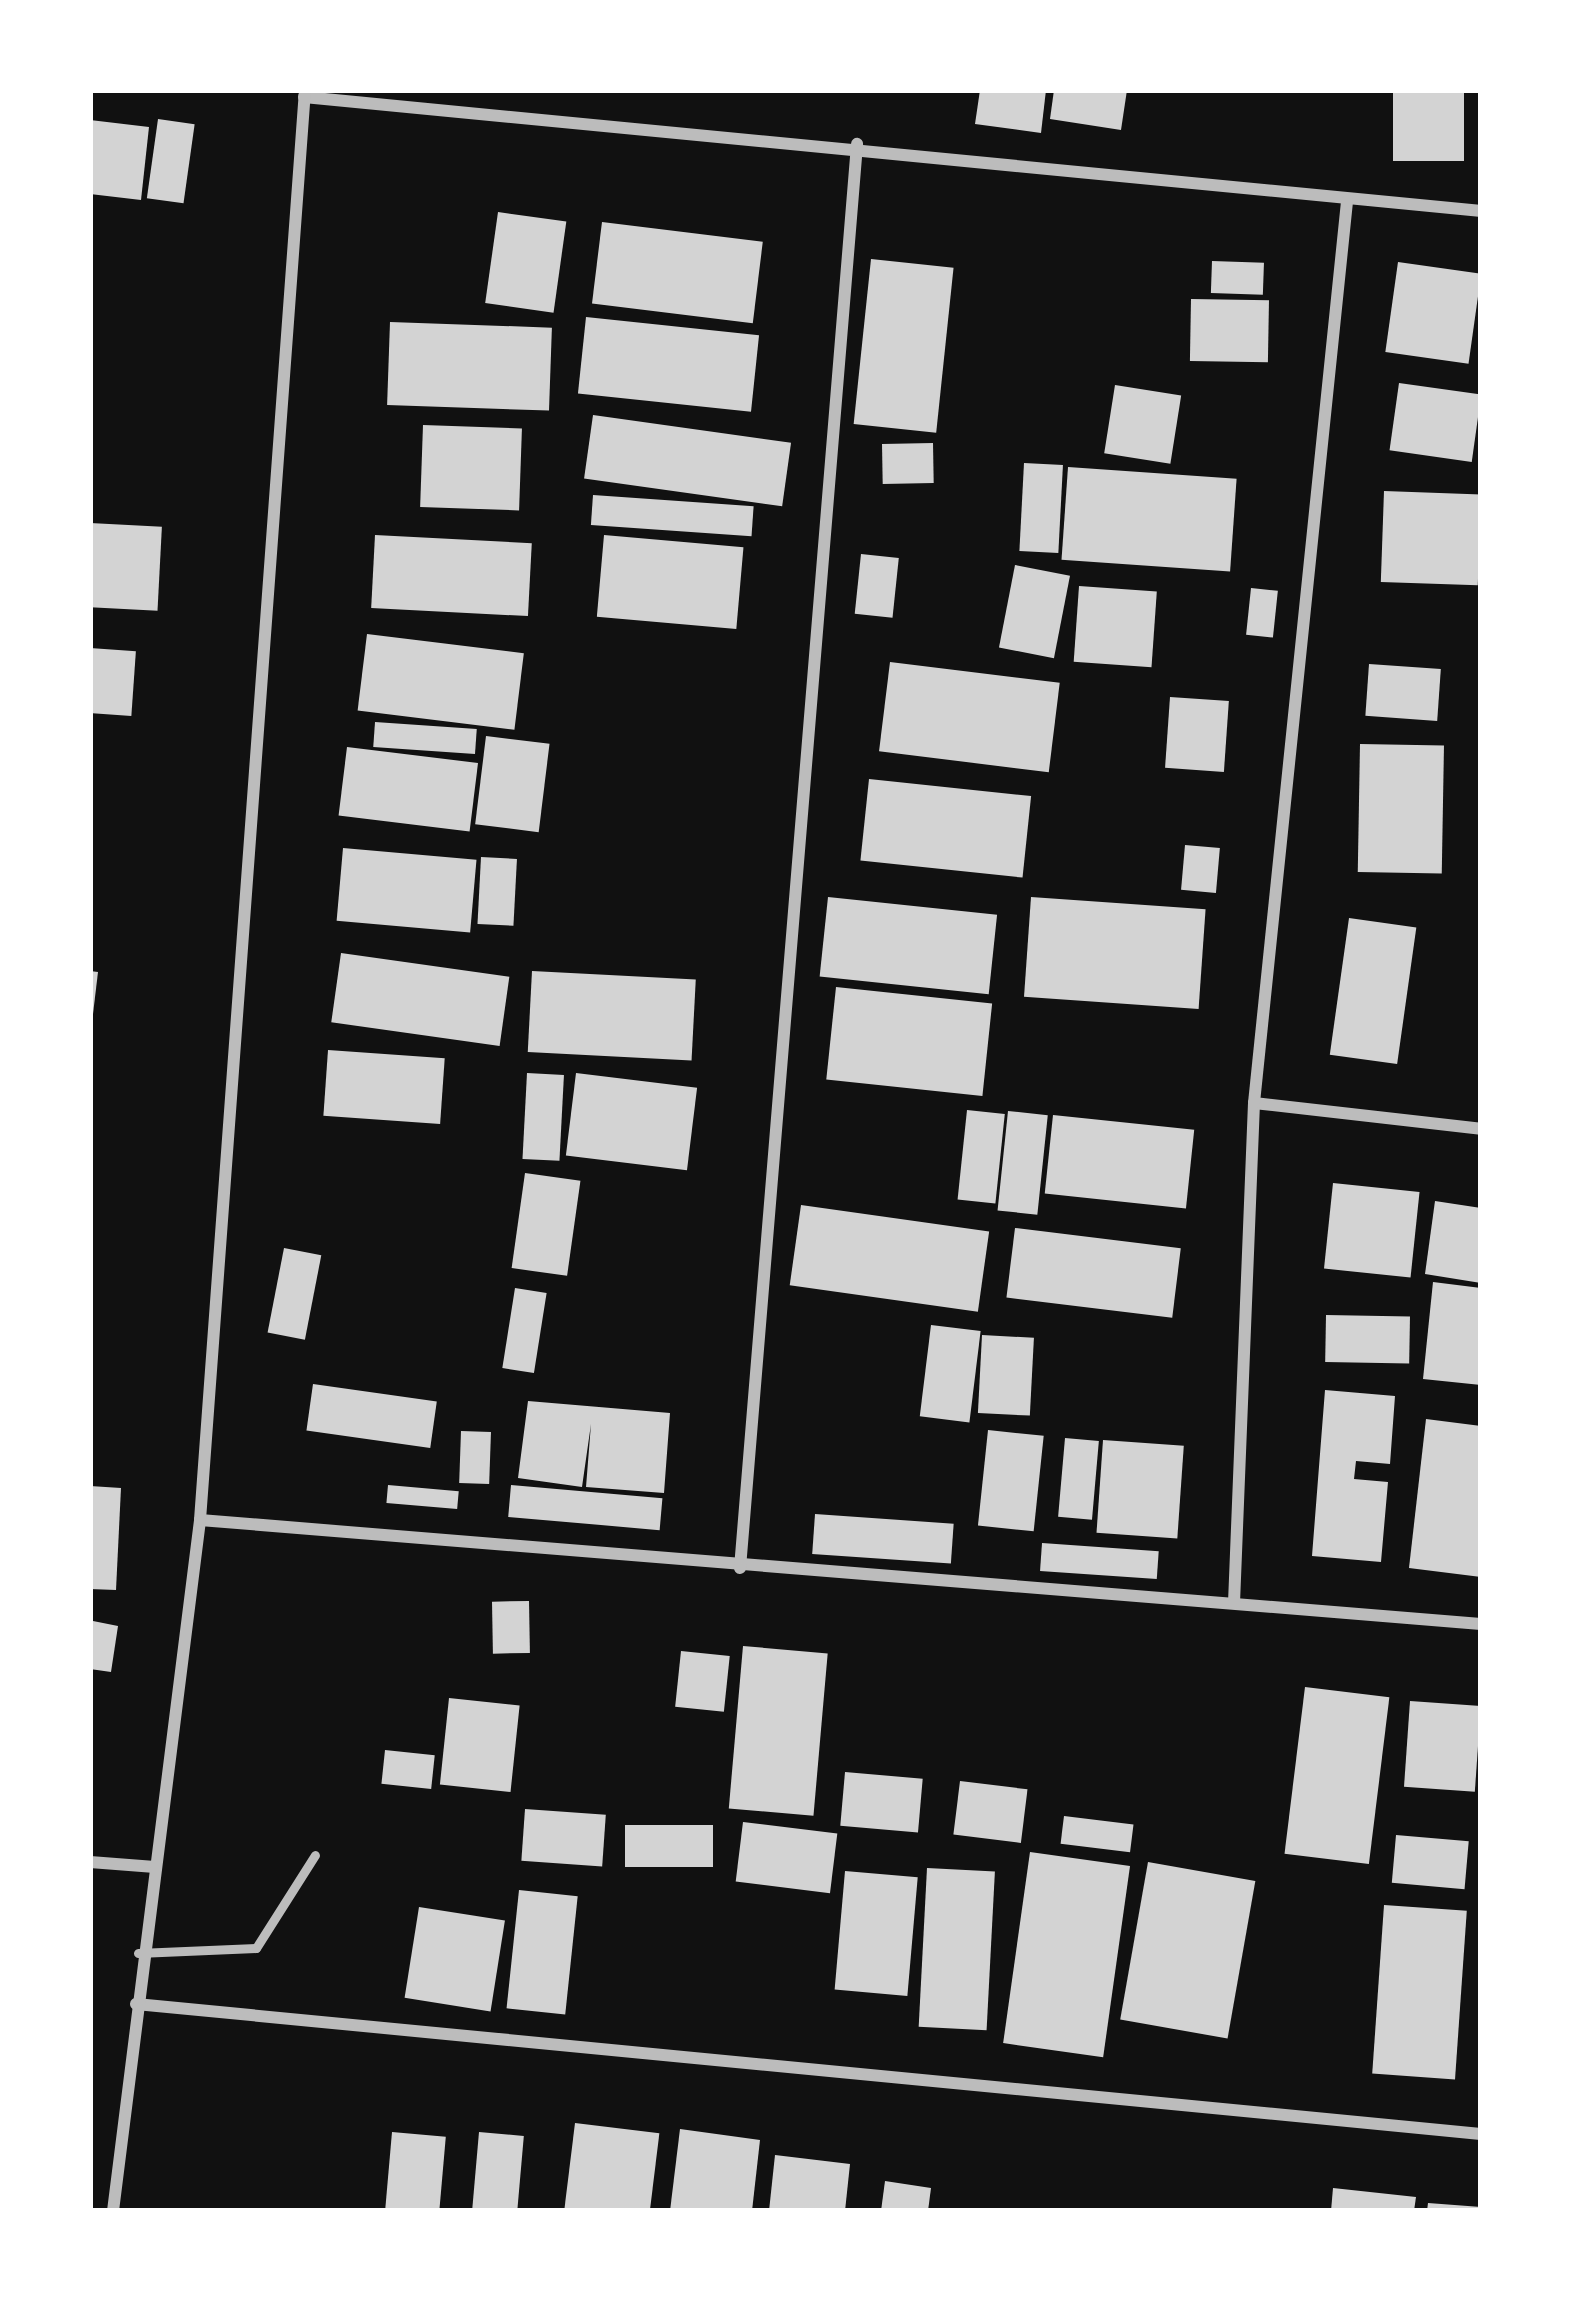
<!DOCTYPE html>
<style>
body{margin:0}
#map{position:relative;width:1571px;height:2301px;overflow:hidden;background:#111;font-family:"DejaVu Sans",sans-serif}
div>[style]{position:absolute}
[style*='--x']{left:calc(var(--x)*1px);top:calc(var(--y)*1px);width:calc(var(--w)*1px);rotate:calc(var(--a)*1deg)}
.building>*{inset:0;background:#d3d3d3;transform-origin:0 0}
.service>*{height:9px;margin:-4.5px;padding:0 4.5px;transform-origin:4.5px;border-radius:4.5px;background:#bcbcbc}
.minor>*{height:12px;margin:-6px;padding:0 6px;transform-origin:6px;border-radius:6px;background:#bcbcbc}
span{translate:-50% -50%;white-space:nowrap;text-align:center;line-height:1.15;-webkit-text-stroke:10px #fff;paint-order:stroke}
.frame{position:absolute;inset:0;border:93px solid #fff;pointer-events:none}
</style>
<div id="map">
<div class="building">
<div style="clip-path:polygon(980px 90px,1046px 90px,1041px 133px,975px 124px)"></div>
<div style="clip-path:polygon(1054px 90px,1127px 90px,1121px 130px,1050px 119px)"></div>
<div style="left:1393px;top:90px;width:71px;height:71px"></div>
<div style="left:158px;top:119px;width:37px;height:80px;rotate:8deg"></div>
<div style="clip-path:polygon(90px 120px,149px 127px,141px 200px,90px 194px)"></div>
<div style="left:498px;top:212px;width:69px;height:92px;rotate:8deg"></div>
<div style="left:602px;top:222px;width:162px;height:82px;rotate:7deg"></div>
<div style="left:871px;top:259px;width:83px;height:166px;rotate:6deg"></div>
<div style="left:1212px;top:261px;width:52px;height:32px;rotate:2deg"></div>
<div style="left:1398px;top:262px;width:84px;height:91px;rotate:8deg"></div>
<div style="left:1191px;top:299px;width:78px;height:62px;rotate:1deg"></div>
<div style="left:586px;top:317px;width:174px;height:77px;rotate:6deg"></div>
<div style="left:390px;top:322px;width:162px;height:83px;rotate:2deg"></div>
<div style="left:1399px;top:383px;width:83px;height:68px;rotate:8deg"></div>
<div style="left:1115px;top:385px;width:67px;height:69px;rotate:9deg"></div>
<div style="left:593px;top:415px;width:200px;height:64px;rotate:8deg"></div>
<div style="left:423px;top:425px;width:99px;height:82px;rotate:2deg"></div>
<div style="left:933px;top:443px;width:40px;height:51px;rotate:89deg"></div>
<div style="left:1024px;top:463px;width:39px;height:88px;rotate:3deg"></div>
<div style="left:1068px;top:467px;width:169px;height:93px;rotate:4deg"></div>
<div style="left:1384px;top:491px;width:97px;height:91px;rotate:2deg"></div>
<div style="left:593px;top:495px;width:161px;height:30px;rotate:4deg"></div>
<div style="left:90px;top:523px;width:72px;height:84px;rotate:3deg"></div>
<div style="left:375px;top:535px;width:157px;height:73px;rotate:3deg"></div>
<div style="left:604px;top:535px;width:140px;height:82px;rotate:5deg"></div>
<div style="left:861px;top:554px;width:38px;height:60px;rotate:6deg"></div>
<div style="left:1015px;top:565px;width:56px;height:84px;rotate:11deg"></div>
<div style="left:1079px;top:586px;width:78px;height:76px;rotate:4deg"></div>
<div style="left:1251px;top:588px;width:27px;height:47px;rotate:6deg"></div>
<div style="left:367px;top:634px;width:158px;height:77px;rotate:7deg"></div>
<div style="left:90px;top:648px;width:46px;height:65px;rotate:4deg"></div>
<div style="left:890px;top:662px;width:171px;height:90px;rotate:7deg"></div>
<div style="left:1369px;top:664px;width:72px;height:52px;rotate:4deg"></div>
<div style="left:1170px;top:697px;width:59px;height:71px;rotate:4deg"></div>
<div style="left:375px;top:722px;width:102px;height:25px;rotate:4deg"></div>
<div style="left:486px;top:736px;width:64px;height:89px;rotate:7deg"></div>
<div style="left:1360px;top:744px;width:84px;height:128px;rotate:1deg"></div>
<div style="left:347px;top:747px;width:132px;height:69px;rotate:7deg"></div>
<div style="left:869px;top:779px;width:163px;height:82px;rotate:6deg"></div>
<div style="left:1185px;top:845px;width:35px;height:45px;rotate:5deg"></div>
<div style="left:343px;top:848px;width:134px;height:73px;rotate:5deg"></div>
<div style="left:481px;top:857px;width:36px;height:67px;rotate:3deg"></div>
<div style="left:828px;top:897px;width:170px;height:80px;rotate:6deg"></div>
<div style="left:1031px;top:897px;width:175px;height:100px;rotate:4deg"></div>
<div style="left:1349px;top:918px;width:68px;height:138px;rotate:8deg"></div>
<div style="left:341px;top:953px;width:170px;height:70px;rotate:8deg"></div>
<div style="clip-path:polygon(90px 971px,98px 972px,93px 1014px,90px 1014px)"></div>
<div style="left:532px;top:971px;width:164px;height:81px;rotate:3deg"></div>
<div style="left:836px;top:987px;width:157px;height:93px;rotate:6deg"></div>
<div style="left:328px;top:1050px;width:117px;height:66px;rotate:4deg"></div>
<div style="left:527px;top:1073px;width:37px;height:86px;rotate:3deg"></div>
<div style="left:576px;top:1073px;width:122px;height:83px;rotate:7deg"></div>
<div style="left:967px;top:1110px;width:38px;height:90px;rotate:6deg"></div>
<div style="left:1008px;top:1111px;width:40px;height:100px;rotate:6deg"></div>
<div style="left:1053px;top:1115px;width:142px;height:79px;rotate:6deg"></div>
<div style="left:525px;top:1173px;width:56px;height:96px;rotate:8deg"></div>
<div style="left:1333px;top:1183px;width:87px;height:86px;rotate:6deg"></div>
<div style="clip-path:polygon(1435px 1201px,1481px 1208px,1481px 1283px,1425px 1274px)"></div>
<div style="left:801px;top:1205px;width:190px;height:81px;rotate:8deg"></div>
<div style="left:1015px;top:1228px;width:167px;height:70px;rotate:7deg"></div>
<div style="left:284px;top:1248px;width:38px;height:86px;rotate:11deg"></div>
<div style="clip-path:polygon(1433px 1282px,1481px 1288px,1481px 1385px,1423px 1379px)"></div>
<div style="left:515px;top:1288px;width:32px;height:81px;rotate:9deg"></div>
<div style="left:1326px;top:1315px;width:84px;height:47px;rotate:1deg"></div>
<div style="left:931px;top:1325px;width:50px;height:92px;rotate:7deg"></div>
<div style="left:982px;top:1335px;width:52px;height:78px;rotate:3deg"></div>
<div style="left:313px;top:1384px;width:125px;height:47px;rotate:8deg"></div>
<div style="clip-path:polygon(1325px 1390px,1395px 1396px,1390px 1464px,1356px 1461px,1354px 1479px,1388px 1482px,1381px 1562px,1312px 1556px)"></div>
<div style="clip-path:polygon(528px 1401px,670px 1413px,664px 1493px,586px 1487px,591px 1424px,582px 1487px,518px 1478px)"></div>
<div style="clip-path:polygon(1426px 1419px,1481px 1426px,1481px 1577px,1409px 1568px)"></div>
<div style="left:988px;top:1430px;width:56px;height:96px;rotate:6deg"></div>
<div style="left:461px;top:1431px;width:30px;height:52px;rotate:2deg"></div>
<div style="left:1065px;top:1438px;width:34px;height:79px;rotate:5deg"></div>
<div style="left:1103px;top:1440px;width:81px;height:93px;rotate:4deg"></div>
<div style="left:388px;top:1485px;width:71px;height:18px;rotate:5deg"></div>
<div style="left:511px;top:1485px;width:152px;height:32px;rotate:5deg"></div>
<div style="clip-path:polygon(90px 1486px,121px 1488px,116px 1590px,90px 1589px)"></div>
<div style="left:815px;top:1514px;width:139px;height:40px;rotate:4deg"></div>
<div style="left:1042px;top:1543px;width:117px;height:28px;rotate:4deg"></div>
<div style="left:529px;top:1601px;width:52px;height:37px;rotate:89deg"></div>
<div style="clip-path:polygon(93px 1621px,118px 1626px,111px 1672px,90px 1669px)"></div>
<div style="left:743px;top:1646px;width:85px;height:163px;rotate:5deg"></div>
<div style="left:681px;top:1651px;width:49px;height:56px;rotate:6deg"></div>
<div style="left:1305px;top:1687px;width:85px;height:168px;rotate:7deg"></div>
<div style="left:449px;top:1698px;width:71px;height:87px;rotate:6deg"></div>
<div style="left:1410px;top:1701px;width:71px;height:86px;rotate:4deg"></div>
<div style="left:385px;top:1750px;width:50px;height:34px;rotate:6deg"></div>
<div style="left:845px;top:1772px;width:78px;height:54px;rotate:5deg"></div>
<div style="left:960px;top:1781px;width:68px;height:54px;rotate:7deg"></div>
<div style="left:525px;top:1809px;width:81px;height:52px;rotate:4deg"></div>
<div style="left:1064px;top:1816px;width:70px;height:28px;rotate:7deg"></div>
<div style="left:743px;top:1822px;width:95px;height:60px;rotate:7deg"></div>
<div style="left:625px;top:1825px;width:88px;height:42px"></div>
<div style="left:1396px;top:1835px;width:73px;height:48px;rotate:5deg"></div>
<div style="left:1030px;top:1852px;width:101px;height:193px;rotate:8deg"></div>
<div style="left:1148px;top:1862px;width:109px;height:160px;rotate:10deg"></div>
<div style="left:927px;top:1868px;width:68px;height:159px;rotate:3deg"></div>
<div style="left:845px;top:1871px;width:73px;height:119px;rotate:5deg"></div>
<div style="left:519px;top:1890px;width:59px;height:119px;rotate:6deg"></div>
<div style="left:1384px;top:1905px;width:83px;height:169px;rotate:4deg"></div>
<div style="left:419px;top:1907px;width:87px;height:92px;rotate:9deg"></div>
<div style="left:575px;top:2123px;width:85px;height:89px;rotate:7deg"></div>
<div style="clip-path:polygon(680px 2129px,760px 2140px,752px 2211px,670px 2211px)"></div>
<div style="left:392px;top:2132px;width:54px;height:79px;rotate:5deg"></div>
<div style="left:479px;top:2132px;width:45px;height:79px;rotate:5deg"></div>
<div style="clip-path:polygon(775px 2155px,850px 2164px,845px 2211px,769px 2211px)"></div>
<div style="clip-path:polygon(885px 2181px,931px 2188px,928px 2211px,881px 2211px)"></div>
<div style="clip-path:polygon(1333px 2188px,1416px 2197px,1414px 2211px,1331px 2211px)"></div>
<div style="clip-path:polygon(1428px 2203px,1481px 2207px,1481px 2211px,1427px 2211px)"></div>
</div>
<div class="service">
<div style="--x:138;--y:1953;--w:118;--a:-2.4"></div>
<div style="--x:256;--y:1948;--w:110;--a:-57.6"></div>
</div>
<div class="minor">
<div style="--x:304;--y:97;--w:1183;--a:5.53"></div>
<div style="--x:1254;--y:1103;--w:228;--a:6.5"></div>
<div style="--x:200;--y:1520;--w:1285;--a:4.64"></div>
<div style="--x:740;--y:1568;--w:1429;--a:-85.3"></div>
<div style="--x:1234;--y:1603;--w:500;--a:-87.71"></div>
<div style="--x:1254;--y:1103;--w:907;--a:-84.11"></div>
<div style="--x:90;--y:1862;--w:65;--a:4.4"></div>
<div style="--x:136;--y:2004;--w:1351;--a:5.52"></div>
<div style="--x:113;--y:2211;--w:696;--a:-82.82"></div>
<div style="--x:200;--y:1520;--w:1434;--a:-85.8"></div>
</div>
<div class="frame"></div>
</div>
